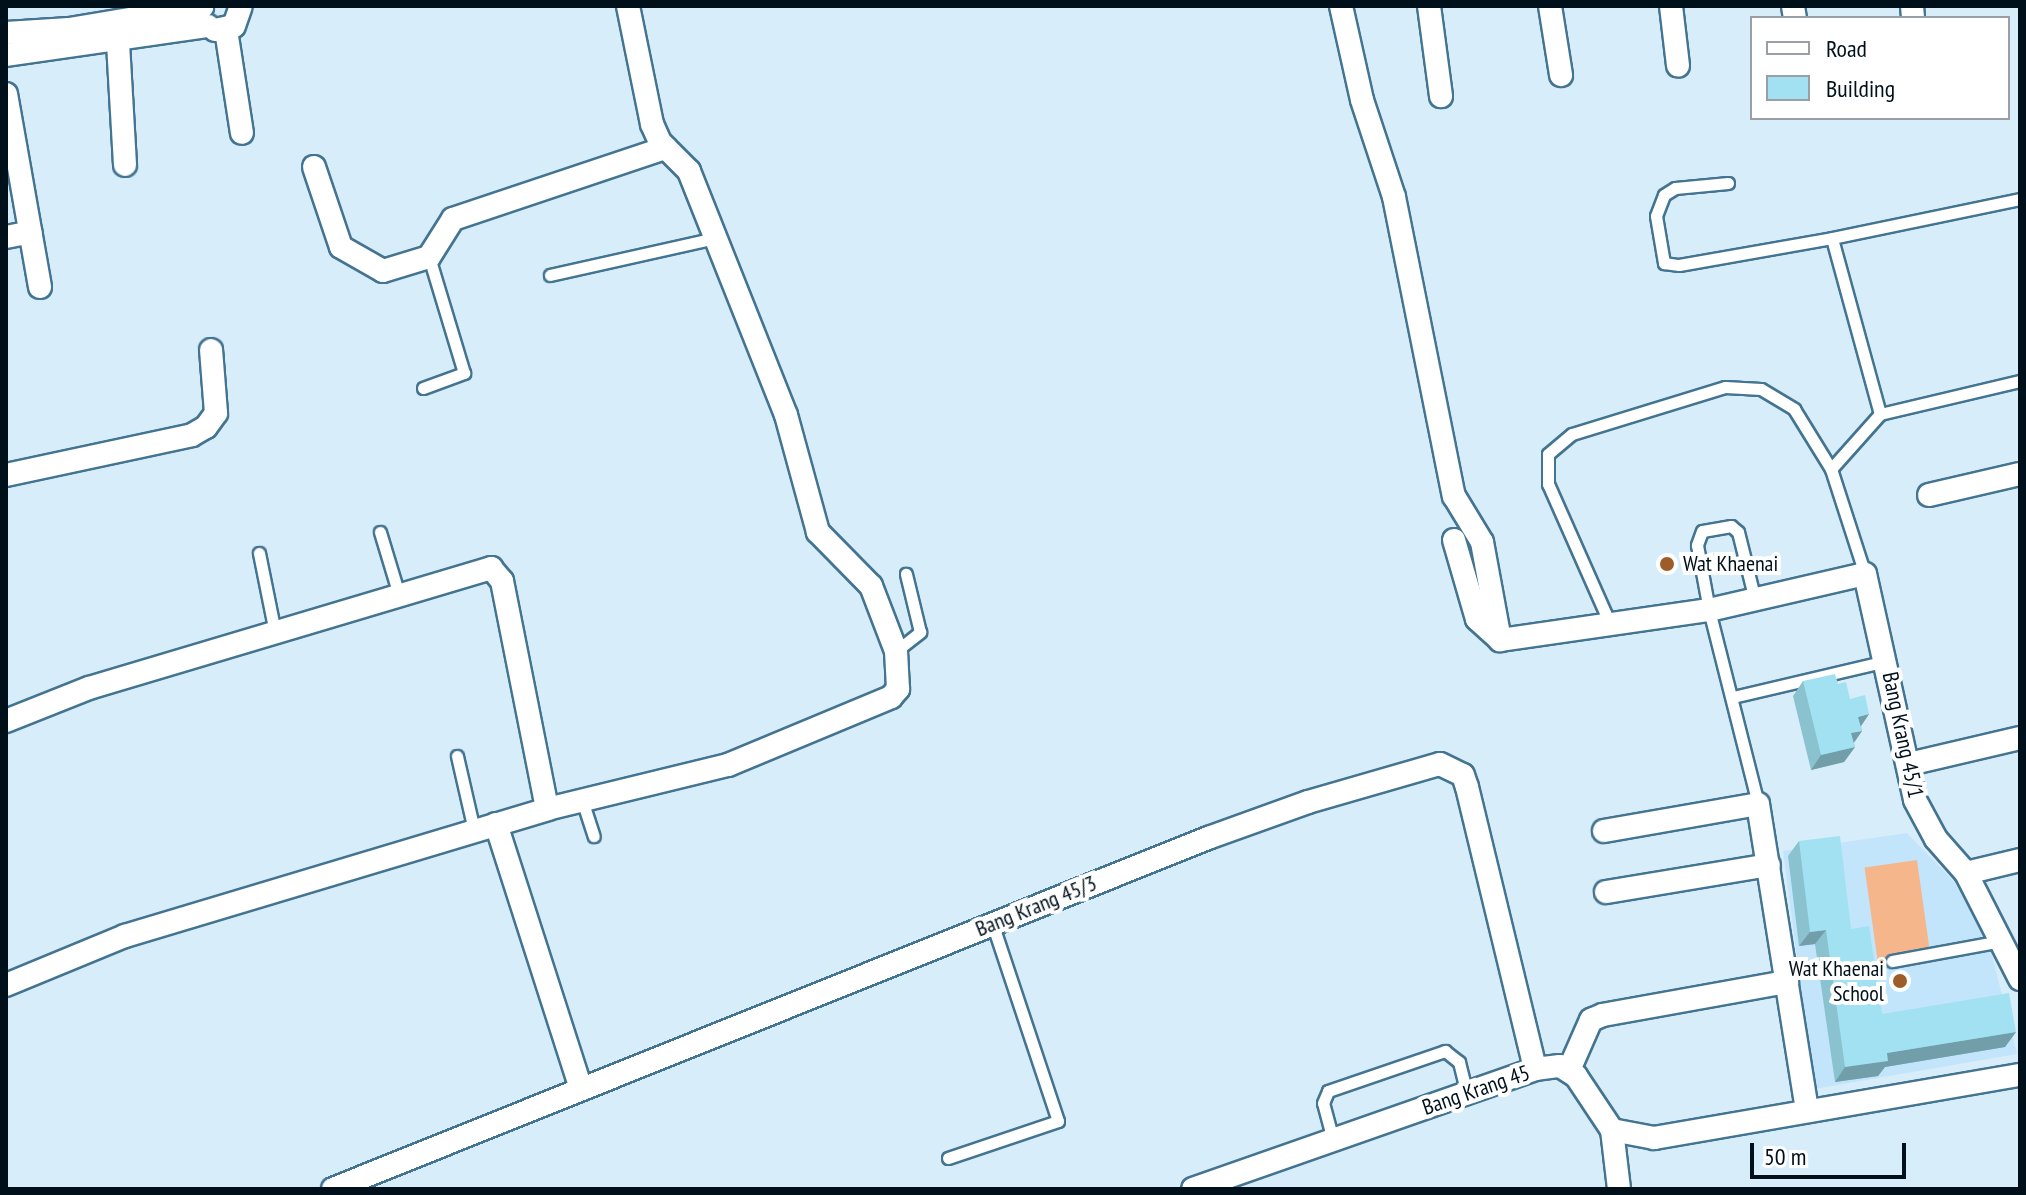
<!DOCTYPE html>
<style>
body{margin:0}
#map{position:relative;width:2026px;height:1195px;overflow:hidden;background:#d8edfa;font-family:"PT Sans Narrow",sans-serif}
div>[style]{position:absolute}
[style*='--x']{left:calc(var(--x)*1px);top:calc(var(--y)*1px);width:calc(var(--w)*1px);rotate:calc(var(--a)*1deg)}
.built>*{inset:0;background:#c2e5fb}
.green>*{inset:0;background:#f6b68b;transform-origin:0 0}
.roads{filter:drop-shadow(2px 0 #437491) drop-shadow(-2px 0 #437491) drop-shadow(0 2px #437491) drop-shadow(0 -2px #437491)}
.service>*{height:11px;margin:-5.5px;padding:0 5.5px;transform-origin:5.5px;border-radius:5.5px;background:#fff}
.minor>*{height:22px;margin:-11px;padding:0 11px;transform-origin:11px;border-radius:11px;background:#fff}
.wall>*{inset:0;background:#8bc2cf}
.shaded-wall>*{inset:0;background:#719ea9}
.building>*{inset:0;background:#a2e1f1}
.dots>*{width:22px;height:22px;translate:-50% -50%;box-sizing:border-box;border:4px solid #fff;border-radius:50%}
span{translate:-50% -50%;white-space:nowrap;text-align:center;line-height:1.15;-webkit-text-stroke:8px #fff;paint-order:stroke}
.poi-label{font-size:22px;color:#00101b}
.left{translate:0 -50%;text-align:left}
.right{translate:-100% -50%;text-align:right}
.street-label{font-size:22px;color:#00101b}
.frame{position:absolute;inset:0;border:8px solid #00101b;pointer-events:none}
.legend{position:absolute;left:1750px;top:16px;width:260px;height:104px;box-sizing:border-box;background:#fff;border:2px solid #999fa4;margin:0;padding:10px 14px;list-style:none;font-size:24px;color:#00101b}
.legend li{display:flex;align-items:center;gap:16px;height:40px}
.legend b{width:40px;border:2px solid #999fa4}
.scale{position:absolute;left:1750px;top:1143px;width:156px;height:36px;box-sizing:border-box;border:4px solid #00101b;border-top:0;padding-left:10px;font-size:24px;line-height:28px;white-space:nowrap;color:#00101b;-webkit-text-stroke:6px #fff;paint-order:stroke}
</style>
<div id="map">
<div class="built">
<div style="clip-path:polygon(1907px 833px,1980px 908px,2017px 1054px,1814px 1089px,1783px 851px)"></div>
</div>
<div class="green">
<div style="left:1917px;top:860px;width:97px;height:53px;rotate:82deg"></div>
</div>
<div class="roads">
<div class="service">
<div style="--x:1728;--y:183;--w:53;--a:174.6"></div>
<div style="--x:1675;--y:188;--w:13;--a:148"></div>
<div style="--x:1664;--y:195;--w:22;--a:111"></div>
<div style="--x:1656;--y:216;--w:48;--a:80.3"></div>
<div style="--x:1664;--y:263;--w:15;--a:8"></div>
<div style="--x:1679;--y:265;--w:155;--a:-10"></div>
<div style="--x:550;--y:275;--w:169;--a:-12.6"></div>
<div style="--x:423;--y:388;--w:44;--a:-20.1"></div>
<div style="--x:464;--y:373;--w:121;--a:-106.8"></div>
<div style="--x:1880;--y:414;--w:144;--a:-13.3"></div>
<div style="--x:1831;--y:469;--w:74;--a:-48.3"></div>
<div style="--x:1880;--y:414;--w:182;--a:-105.3"></div>
<div style="--x:1832;--y:238;--w:192;--a:-11.7"></div>
<div style="--x:380;--y:532;--w:66;--a:73.2"></div>
<div style="--x:259;--y:553;--w:81;--a:78.6"></div>
<div style="--x:1755;--y:600;--w:70;--a:-104"></div>
<div style="--x:1738;--y:532;--w:9;--a:-139"></div>
<div style="--x:1731;--y:526;--w:29;--a:170"></div>
<div style="--x:1702;--y:531;--w:15;--a:110"></div>
<div style="--x:1697;--y:545;--w:66;--a:79.5"></div>
<div style="--x:1709;--y:610;--w:200;--a:75.8"></div>
<div style="--x:1611;--y:626;--w:155;--a:-113.9"></div>
<div style="--x:1548;--y:484;--w:30;--a:-90"></div>
<div style="--x:1548;--y:454;--w:31;--a:-40"></div>
<div style="--x:1572;--y:434;--w:160;--a:-17.1"></div>
<div style="--x:1725;--y:387;--w:36;--a:3"></div>
<div style="--x:1761;--y:389;--w:39;--a:31"></div>
<div style="--x:1794;--y:409;--w:70;--a:58.3"></div>
<div style="--x:1831;--y:469;--w:110;--a:72.1"></div>
<div style="--x:896;--y:651;--w:31;--a:-38"></div>
<div style="--x:920;--y:632;--w:60;--a:-103.6"></div>
<div style="--x:1733;--y:697;--w:158;--a:-13.2"></div>
<div style="--x:457;--y:756;--w:76;--a:77.1"></div>
<div style="--x:582;--y:800;--w:38;--a:72"></div>
<div style="--x:1892;--y:961;--w:111;--a:-10.4"></div>
<div style="--x:1333;--y:1140;--w:38;--a:-105"></div>
<div style="--x:1323;--y:1103;--w:13;--a:-67"></div>
<div style="--x:1328;--y:1091;--w:124;--a:-18.9"></div>
<div style="--x:1445;--y:1051;--w:18;--a:38"></div>
<div style="--x:1459;--y:1062;--w:32;--a:76"></div>
<div style="--x:948;--y:1158;--w:116;--a:-18.6"></div>
<div style="--x:1058;--y:1121;--w:209;--a:-108.4"></div>
</div>
<div class="minor">
<div style="--x:1341;--y:6;--w:96;--a:77.4"></div>
<div style="--x:1362;--y:100;--w:102;--a:71.7"></div>
<div style="--x:1394;--y:197;--w:305;--a:78.7"></div>
<div style="--x:1454;--y:496;--w:54;--a:58.7"></div>
<div style="--x:1482;--y:542;--w:100;--a:79.6"></div>
<div style="--x:1500;--y:640;--w:211;--a:-8.2"></div>
<div style="--x:1709;--y:610;--w:160;--a:-13"></div>
<div style="--x:1865;--y:574;--w:231;--a:77.5"></div>
<div style="--x:1915;--y:800;--w:44;--a:61.7"></div>
<div style="--x:1936;--y:839;--w:45;--a:48.6"></div>
<div style="--x:1966;--y:873;--w:119;--a:63"></div>
<div style="--x:1429;--y:6;--w:91;--a:82.4"></div>
<div style="--x:1550;--y:6;--w:70;--a:80.9"></div>
<div style="--x:1671;--y:6;--w:60;--a:83.3"></div>
<div style="--x:1793;--y:6;--w:12;--a:81"></div>
<div style="--x:1912;--y:6;--w:12;--a:85"></div>
<div style="--x:215;--y:30;--w:19;--a:-12"></div>
<div style="--x:234;--y:26;--w:21;--a:-71"></div>
<div style="--x:226;--y:30;--w:104;--a:81.2"></div>
<div style="--x:6;--y:33;--w:63;--a:-3.6"></div>
<div style="--x:69;--y:29;--w:135;--a:-9.4"></div>
<div style="--x:118;--y:43;--w:122;--a:86.7"></div>
<div style="--x:6;--y:55;--w:204;--a:-8.2"></div>
<div style="--x:6;--y:94;--w:196;--a:80"></div>
<div style="--x:314;--y:167;--w:84;--a:71.4"></div>
<div style="--x:341;--y:247;--w:48;--a:29.7"></div>
<div style="--x:383;--y:271;--w:48;--a:-16.9"></div>
<div style="--x:429;--y:257;--w:45;--a:-57.7"></div>
<div style="--x:453;--y:219;--w:224;--a:-18.5"></div>
<div style="--x:6;--y:237;--w:25;--a:-11"></div>
<div style="--x:6;--y:475;--w:190;--a:-12.1"></div>
<div style="--x:192;--y:435;--w:16;--a:-30"></div>
<div style="--x:206;--y:427;--w:17;--a:-54"></div>
<div style="--x:216;--y:413;--w:63;--a:-94.5"></div>
<div style="--x:1929;--y:495;--w:93;--a:-13"></div>
<div style="--x:1454;--y:540;--w:82;--a:73.8"></div>
<div style="--x:1477;--y:619;--w:31;--a:42"></div>
<div style="--x:6;--y:721;--w:89;--a:-21.7"></div>
<div style="--x:89;--y:688;--w:420;--a:-16.6"></div>
<div style="--x:491;--y:568;--w:17;--a:50"></div>
<div style="--x:502;--y:581;--w:232;--a:78.8"></div>
<div style="--x:1909;--y:764;--w:114;--a:-13.2"></div>
<div style="--x:496;--y:824;--w:278;--a:72.2"></div>
<div style="--x:1604;--y:831;--w:156;--a:-9.9"></div>
<div style="--x:1758;--y:804;--w:309;--a:80.9"></div>
<div style="--x:1966;--y:873;--w:56;--a:-13.5"></div>
<div style="--x:1606;--y:892;--w:165;--a:-9.4"></div>
<div style="--x:6;--y:985;--w:129;--a:-22.4"></div>
<div style="--x:125;--y:936;--w:441;--a:-16.7"></div>
<div style="--x:547;--y:809;--w:186;--a:-13.7"></div>
<div style="--x:728;--y:765;--w:177;--a:-22.6"></div>
<div style="--x:891;--y:697;--w:11;--a:-49"></div>
<div style="--x:898;--y:689;--w:38;--a:-93"></div>
<div style="--x:896;--y:651;--w:70;--a:-111"></div>
<div style="--x:871;--y:586;--w:76;--a:-134.5"></div>
<div style="--x:818;--y:532;--w:121;--a:-105.3"></div>
<div style="--x:786;--y:415;--w:263;--a:-111.7"></div>
<div style="--x:689;--y:171;--w:41;--a:-135"></div>
<div style="--x:660;--y:142;--w:20;--a:-114"></div>
<div style="--x:652;--y:124;--w:120;--a:-101.5"></div>
<div style="--x:1569;--y:1070;--w:55;--a:-66.3"></div>
<div style="--x:1591;--y:1020;--w:13;--a:-23"></div>
<div style="--x:1603;--y:1015;--w:187;--a:-10.2"></div>
<div style="--x:1612;--y:1130;--w:59;--a:83.2"></div>
<div style="--x:333;--y:1189;--w:943;--a:-21.86"></div>
<div style="--x:1208;--y:838;--w:106;--a:-19.8"></div>
<div style="--x:1308;--y:802;--w:137;--a:-16.1"></div>
<div style="--x:1440;--y:764;--w:25;--a:26"></div>
<div style="--x:1463;--y:775;--w:13;--a:72"></div>
<div style="--x:1467;--y:787;--w:290;--a:76.4"></div>
<div style="--x:1193;--y:1189;--w:362;--a:-19.3"></div>
<div style="--x:1535;--y:1069;--w:25;--a:-7"></div>
<div style="--x:1560;--y:1066;--w:19;--a:32"></div>
<div style="--x:1576;--y:1076;--w:65;--a:56.3"></div>
<div style="--x:1612;--y:1130;--w:43;--a:10.8"></div>
<div style="--x:1654;--y:1138;--w:371;--a:-9.8"></div>
</div>
</div>
<div class="wall">
<div style="clip-path:polygon(1803px 681px,1838px 684px,1850px 699px,1869px 714px,1861px 726px,1862px 731px,1854px 743px,1855px 747px,1844px 762px,1811px 770px,1793px 696px)"></div>
<div style="clip-path:polygon(1799px 841px,1851px 929px,1882px 1014px,2016px 1032px,2005px 1047px,1885px 1067px,1878px 1076px,1835px 1082px,1815px 944px,1799px 946px,1788px 856px)"></div>
</div>
<div class="shaded-wall">
<div style="clip-path:polygon(1869px 714px,1859px 729px,1858px 717px)"></div>
<div style="clip-path:polygon(1862px 731px,1852px 745px,1851px 733px)"></div>
<div style="clip-path:polygon(1855px 747px,1844px 762px,1811px 770px,1821px 755px)"></div>
<div style="clip-path:polygon(1826px 930px,1815px 944px,1799px 946px,1810px 932px)"></div>
<div style="clip-path:polygon(2016px 1032px,2005px 1047px,1885px 1067px,1878px 1076px,1835px 1082px,1845px 1067px,1887px 1053px)"></div>
</div>
<div class="building">
<div style="clip-path:polygon(1835px 674px,1838px 684px,1846px 682px,1850px 699px,1865px 695px,1869px 714px,1858px 717px,1862px 731px,1851px 733px,1855px 747px,1821px 755px,1803px 681px)"></div>
<div style="clip-path:polygon(1840px 836px,1851px 929px,1869px 926px,1882px 1014px,2009px 993px,2016px 1032px,1887px 1053px,1888px 1061px,1845px 1067px,1826px 930px,1810px 932px,1799px 841px)"></div>
</div>
<div class="dots">
<div style="left:1667px;top:564px;background:#9e5c29"></div>
<div style="left:1900px;top:981px;background:#9e5c29"></div>
</div>
<div class="poi-label">
<span class="left" style="left:1683px;top:564px">Wat Khaenai</span>
<span class="right" style="left:1884px;top:981px">Wat Khaenai<br>School</span>
</div>
<div class="street-label">
<span style="left:1903px;top:735px;rotate:78deg">Bang Krang 45/1</span>
<span style="left:1036px;top:906px;rotate:-22deg">Bang Krang 45/3</span>
<span style="left:1476px;top:1090px;rotate:-19deg">Bang Krang 45</span>
</div>
<div class="frame"></div>
<ul class="legend">
<li><b style="height:10px;background:#fff"></b>Road</li>
<li><b style="height:22px;background:#a2e1f1"></b>Building</li>
</ul>
<div class="scale">50 m</div>
</div>
